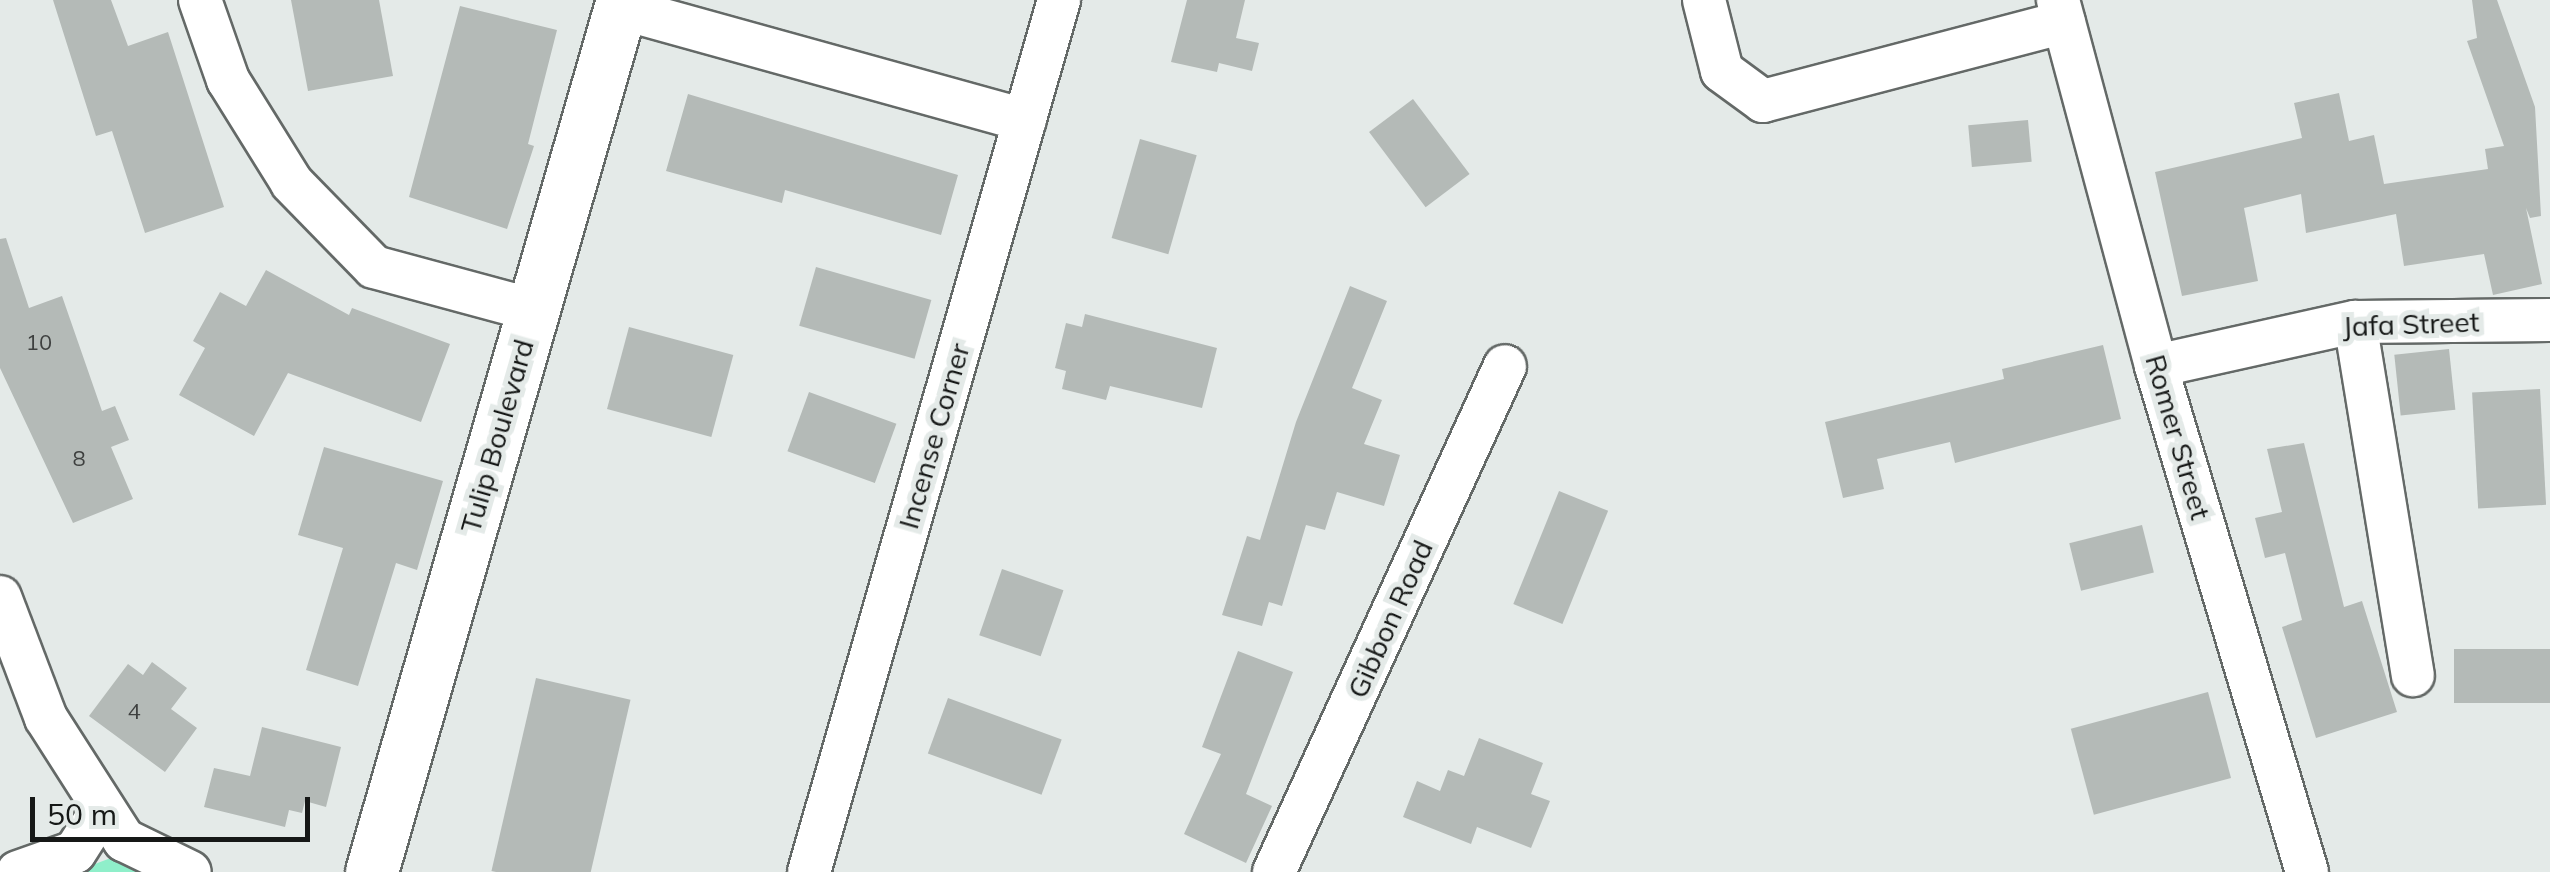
<!DOCTYPE html>
<style>
body{margin:0}
#map{position:relative;width:2550px;height:872px;overflow:hidden;background:#e4eae8;font-family:Mulish,sans-serif}
div>[style]{position:absolute}
[style*='--x']{left:calc(var(--x)*1px);top:calc(var(--y)*1px);width:calc(var(--w)*1px);rotate:calc(var(--a)*1deg)}
.green>*{inset:0;background:#8fefca}
.building>*{inset:0;background:#b4bab7;transform-origin:0 0}
.roads{filter:drop-shadow(2px 0 #646967) drop-shadow(-2px 0 #646967) drop-shadow(0 2px #646967) drop-shadow(0 -2px #646967)}
.minor>*{height:42px;margin:-21px;padding:0 21px;transform-origin:21px;border-radius:21px;background:#fff}
.tertiary>*{height:52px;margin:-26px;padding:0 26px;transform-origin:26px;border-radius:26px;background:#fff}
span{translate:-50% -50%;white-space:nowrap;text-align:center;line-height:1.15;-webkit-text-stroke:10px #e4eae8;paint-order:stroke}
.number-label{font-size:22px;color:#3e403f}
.number-label span{-webkit-text-stroke-width:0}
.street-label{font-size:28px;color:#161817}
.scale{position:absolute;left:30px;top:797px;width:280px;height:45px;box-sizing:border-box;border:5px solid #161817;border-top:0;padding-left:12px;font-size:30px;line-height:35px;white-space:nowrap;color:#161817;-webkit-text-stroke:8px #e4eae8;paint-order:stroke}
</style>
<div id="map">
<div class="green">
<div style="clip-path:polygon(116px 856px,155px 872px,74px 872px)"></div>
</div>
<div class="building">
<div style="clip-path:polygon(53px 0,111px 0,128px 46px,168px 32px,224px 207px,145px 233px,112px 131px,96px 136px)"></div>
<div style="clip-path:polygon(291px 0,379px 0,393px 76px,308px 91px)"></div>
<div style="clip-path:polygon(1187px 0,1245px 0,1236px 38px,1259px 43px,1252px 71px,1219px 63px,1217px 72px,1171px 62px)"></div>
<div style="clip-path:polygon(2472px 0,2497px 0,2535px 107px,2541px 216px,2530px 218px,2526px 208px,2542px 284px,2493px 295px,2484px 254px,2404px 266px,2396px 214px,2306px 233px,2301px 194px,2244px 208px,2258px 281px,2182px 296px,2155px 172px,2302px 138px,2294px 103px,2339px 93px,2349px 141px,2374px 135px,2384px 184px,2488px 169px,2485px 149px,2504px 146px,2467px 41px,2477px 38px)"></div>
<div style="clip-path:polygon(460px 6px,557px 30px,528px 144px,534px 146px,507px 229px,409px 197px)"></div>
<div style="clip-path:polygon(688px 94px,958px 175px,941px 235px,785px 190px,782px 203px,666px 171px)"></div>
<div style="left:1413px;top:99px;width:94px;height:55px;rotate:53deg"></div>
<div style="left:2028px;top:120px;width:42px;height:60px;rotate:85deg"></div>
<div style="left:1140px;top:139px;width:59px;height:103px;rotate:16deg"></div>
<div style="clip-path:polygon(6px 238px,29px 308px,62px 296px,102px 411px,115px 406px,129px 440px,111px 447px,133px 499px,73px 523px,0 368px,0 239px)"></div>
<div style="left:816px;top:267px;width:120px;height:61px;rotate:16deg"></div>
<div style="clip-path:polygon(266px 270px,349px 315px,352px 308px,450px 344px,421px 422px,288px 373px,254px 436px,179px 395px,205px 348px,193px 341px,220px 292px,246px 306px)"></div>
<div style="clip-path:polygon(1350px 286px,1387px 301px,1352px 388px,1382px 400px,1364px 444px,1400px 455px,1384px 506px,1337px 492px,1325px 530px,1306px 525px,1282px 606px,1269px 602px,1262px 626px,1222px 615px,1247px 536px,1260px 540px,1296px 422px)"></div>
<div style="clip-path:polygon(1085px 314px,1217px 348px,1202px 408px,1110px 386px,1106px 400px,1062px 389px,1066px 371px,1055px 368px,1066px 323px,1082px 327px)"></div>
<div style="left:629px;top:327px;width:108px;height:85px;rotate:15deg"></div>
<div style="clip-path:polygon(2103px 345px,2121px 419px,1955px 463px,1950px 442px,1877px 459px,1884px 489px,1843px 498px,1825px 422px,2004px 379px,2002px 369px)"></div>
<div style="left:2449px;top:349px;width:61px;height:55px;rotate:84deg"></div>
<div style="left:2540px;top:389px;width:116px;height:68px;rotate:87deg"></div>
<div style="left:809px;top:392px;width:93px;height:63px;rotate:20deg"></div>
<div style="clip-path:polygon(2304px 443px,2344px 607px,2362px 601px,2397px 712px,2316px 738px,2282px 627px,2302px 620px,2285px 553px,2265px 558px,2255px 518px,2282px 512px,2267px 449px)"></div>
<div style="clip-path:polygon(324px 447px,443px 481px,417px 570px,396px 563px,358px 686px,306px 670px,343px 548px,298px 535px)"></div>
<div style="left:1559px;top:491px;width:53px;height:122px;rotate:22deg"></div>
<div style="left:2142px;top:525px;width:49px;height:75px;rotate:76deg"></div>
<div style="left:1002px;top:569px;width:65px;height:70px;rotate:19deg"></div>
<div style="left:2550px;top:649px;width:54px;height:96px;rotate:90deg"></div>
<div style="clip-path:polygon(1238px 651px,1293px 672px,1246px 794px,1272px 806px,1246px 863px,1184px 834px,1221px 754px,1202px 747px)"></div>
<div style="clip-path:polygon(152px 662px,187px 688px,171px 709px,197px 728px,165px 772px,89px 716px,128px 664px,143px 675px)"></div>
<div style="left:536px;top:678px;width:97px;height:198px;rotate:13deg"></div>
<div style="left:2208px;top:692px;width:89px;height:142px;rotate:75deg"></div>
<div style="left:948px;top:698px;width:121px;height:59px;rotate:20deg"></div>
<div style="clip-path:polygon(262px 727px,341px 747px,326px 807px,305px 801px,302px 813px,289px 810px,285px 827px,204px 807px,214px 768px,250px 776px)"></div>
<div style="clip-path:polygon(1479px 738px,1543px 763px,1531px 794px,1550px 801px,1531px 848px,1477px 827px,1471px 844px,1403px 817px,1417px 781px,1440px 791px,1448px 770px,1464px 776px)"></div>
</div>
<div class="roads">
<div class="minor">
<div style="--x:200;--y:0;--w:85;--a:70.7"></div>
<div style="--x:228;--y:80;--w:121;--a:58.1"></div>
<div style="--x:292;--y:183;--w:117;--a:45.7"></div>
<div style="--x:374;--y:267;--w:165;--a:15.1"></div>
<div style="--x:1704;--y:0;--w:73;--a:75.8"></div>
<div style="--x:1722;--y:71;--w:51;--a:36.2"></div>
<div style="--x:1763;--y:101;--w:311;--a:-14.7"></div>
<div style="--x:2058;--y:0;--w:379;--a:75"></div>
<div style="--x:2156;--y:366;--w:528;--a:73.38"></div>
<div style="--x:620;--y:8;--w:420;--a:15.5"></div>
<div style="--x:2355;--y:322;--w:358;--a:80.7"></div>
<div style="--x:2156;--y:366;--w:204;--a:-12.5"></div>
<div style="--x:2355;--y:322;--w:195;--a:-0.6"></div>
<div style="--x:0;--y:597;--w:129;--a:69.2"></div>
<div style="--x:46;--y:718;--w:145;--a:57.4"></div>
<div style="--x:124;--y:840;--w:73;--a:25.9"></div>
<div style="--x:18;--y:872;--w:60;--a:-19.3"></div>
<div style="--x:75;--y:852;--w:52;--a:-57.5"></div>
<div style="--x:809;--y:872;--w:907;--a:-74"></div>
<div style="--x:1274;--y:872;--w:556;--a:-65.46"></div>
</div>
<div class="tertiary">
<div style="--x:372;--y:872;--w:907;--a:-73.94"></div>
</div>
</div>
<div class="number-label">
<span style="left:39px;top:343px">10</span>
<span style="left:79px;top:459px">8</span>
<span style="left:134px;top:712px">4</span>
</div>
<div class="street-label">
<span style="left:2411px;top:324px;rotate:-2deg">Jafa Street</span>
<span style="left:497px;top:436px;rotate:-74deg">Tulip Boulevard</span>
<span style="left:934px;top:436px;rotate:-74deg">Incense Corner</span>
<span style="left:2178px;top:437px;rotate:74deg">Romer Street</span>
<span style="left:1390px;top:619px;rotate:-66deg">Gibbon Road</span>
</div>
<div class="scale">50 m</div>
</div>
